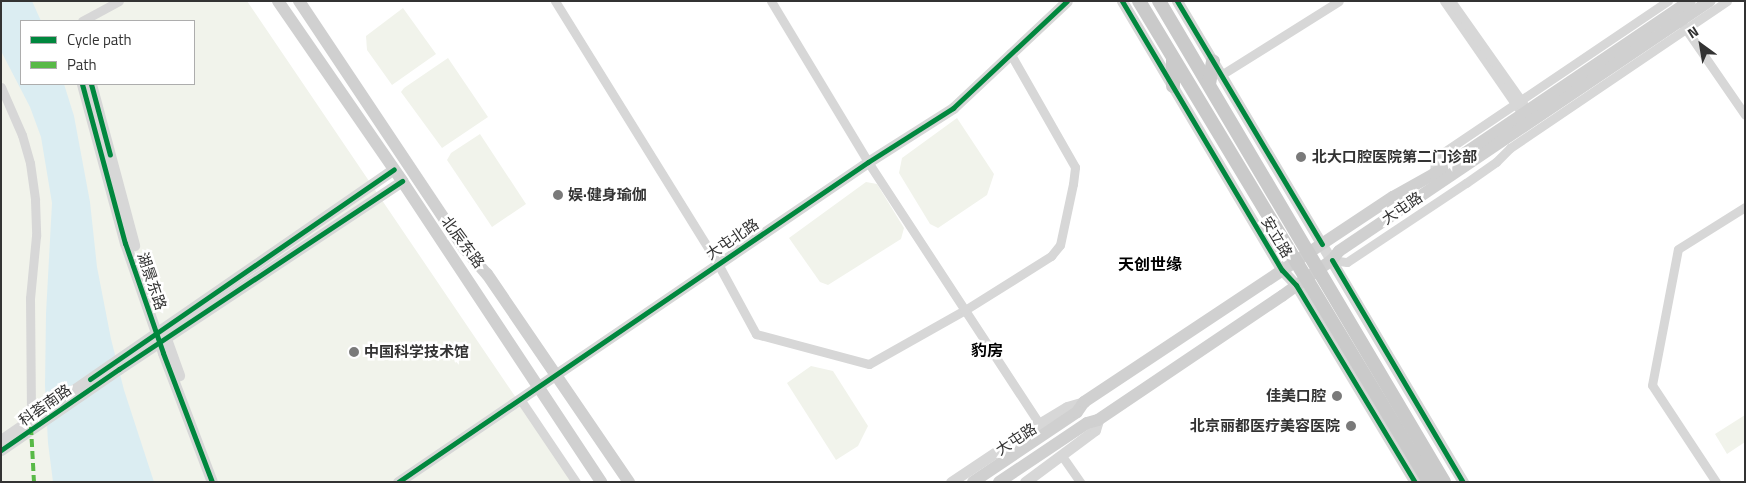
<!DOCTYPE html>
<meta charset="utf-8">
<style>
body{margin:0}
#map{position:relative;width:1746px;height:483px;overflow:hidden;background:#fff;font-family:"Titillium Web","Noto Sans SC",sans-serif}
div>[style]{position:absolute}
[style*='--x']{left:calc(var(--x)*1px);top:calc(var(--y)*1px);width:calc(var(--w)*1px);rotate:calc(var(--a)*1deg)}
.green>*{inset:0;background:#f1f3eb}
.water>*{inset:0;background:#dbedf2}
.minor>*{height:9px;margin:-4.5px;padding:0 4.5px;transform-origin:4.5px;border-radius:4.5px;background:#d7d7d7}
.tertiary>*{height:11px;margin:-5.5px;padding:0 5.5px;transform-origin:5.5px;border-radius:5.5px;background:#d7d7d7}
.secondary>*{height:12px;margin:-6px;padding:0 6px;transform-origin:6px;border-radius:6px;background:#d0d0d0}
.primary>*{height:14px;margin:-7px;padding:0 7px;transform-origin:7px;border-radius:7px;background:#cacaca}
.quiet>*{height:4px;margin-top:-2px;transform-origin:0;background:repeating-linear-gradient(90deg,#58b947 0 8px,transparent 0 12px)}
.cycleway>*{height:5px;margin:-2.5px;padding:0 2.5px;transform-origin:2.5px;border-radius:2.5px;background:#00873e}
.dots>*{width:14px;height:14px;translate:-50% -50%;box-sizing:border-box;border:2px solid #fff;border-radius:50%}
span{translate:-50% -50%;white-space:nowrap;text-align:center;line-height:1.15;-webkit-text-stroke:5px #fff;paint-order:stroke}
.poi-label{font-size:15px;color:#333;font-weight:700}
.left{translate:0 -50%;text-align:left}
.right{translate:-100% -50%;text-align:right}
.street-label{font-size:15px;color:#333}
.neighbourhood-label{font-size:16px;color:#000;font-weight:700}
.frame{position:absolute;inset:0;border:2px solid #333;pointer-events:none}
.legend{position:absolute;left:20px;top:20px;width:175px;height:65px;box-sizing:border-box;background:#fff;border:1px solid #adadad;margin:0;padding:6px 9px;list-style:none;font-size:15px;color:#333}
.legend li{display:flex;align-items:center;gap:10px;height:25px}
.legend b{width:25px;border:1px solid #adadad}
.north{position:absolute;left:1676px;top:20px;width:50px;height:50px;-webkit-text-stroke:4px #fff;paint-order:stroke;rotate:328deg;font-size:14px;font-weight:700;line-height:20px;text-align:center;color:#333}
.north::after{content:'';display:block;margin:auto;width:18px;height:22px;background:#333;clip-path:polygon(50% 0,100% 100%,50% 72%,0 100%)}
</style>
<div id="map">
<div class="green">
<div style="clip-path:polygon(evenodd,1px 1px,247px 1px,573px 482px,1px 482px,1px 1px,21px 21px,194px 21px,194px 84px,21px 84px,21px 21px)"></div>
<div style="clip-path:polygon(403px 8px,436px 54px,392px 85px,367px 50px,366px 36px)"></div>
<div style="clip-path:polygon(448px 58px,488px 117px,442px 148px,401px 92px,404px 88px)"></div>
<div style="clip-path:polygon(957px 118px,994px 174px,987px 195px,938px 228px,930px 224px,899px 173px,902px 158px)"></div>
<div style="clip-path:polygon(480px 134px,526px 204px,492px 227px,447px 160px,451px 153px)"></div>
<div style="clip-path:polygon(866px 182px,877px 184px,904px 228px,901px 239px,828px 285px,820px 282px,789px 238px)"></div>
<div style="clip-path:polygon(811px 366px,833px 371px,868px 426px,858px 446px,836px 460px,787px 383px)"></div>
<div style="clip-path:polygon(1745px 415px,1745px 442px,1727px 454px,1715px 434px)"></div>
</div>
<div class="water">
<div style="clip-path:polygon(1px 1px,32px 1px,41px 21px,21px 21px,21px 84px,64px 84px,74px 116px,90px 202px,97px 267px,111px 339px,124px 390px,154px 482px,53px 482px,48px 443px,45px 385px,46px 314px,52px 203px,41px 137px,30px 107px,1px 51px)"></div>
</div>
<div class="minor">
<div style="--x:555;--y:1;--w:309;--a:58.2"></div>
<div style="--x:718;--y:264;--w:80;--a:61.5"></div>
<div style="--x:756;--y:334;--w:117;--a:14.9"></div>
<div style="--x:869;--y:364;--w:110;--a:-29.4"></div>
<div style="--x:965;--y:310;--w:102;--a:-32.1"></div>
<div style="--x:1051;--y:256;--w:14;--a:-51"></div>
<div style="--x:1060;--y:245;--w:62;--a:-78"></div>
<div style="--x:1073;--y:184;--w:17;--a:-83"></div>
<div style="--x:1075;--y:167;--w:131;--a:-119.7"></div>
<div style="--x:771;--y:1;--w:188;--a:58.9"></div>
<div style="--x:868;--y:162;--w:312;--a:56.8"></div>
<div style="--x:1444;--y:1;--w:130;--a:55.3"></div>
<div style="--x:1451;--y:1;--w:125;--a:54.8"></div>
<div style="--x:82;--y:21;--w:42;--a:-28.4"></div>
<div style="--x:1683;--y:25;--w:109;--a:55.4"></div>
<div style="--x:1221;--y:75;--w:139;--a:-32.1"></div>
<div style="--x:1;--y:87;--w:52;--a:66.4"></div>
<div style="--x:22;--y:135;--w:29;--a:74"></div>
<div style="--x:30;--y:163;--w:37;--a:82"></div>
<div style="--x:35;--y:200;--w:36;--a:88"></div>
<div style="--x:36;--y:236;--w:62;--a:95.5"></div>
<div style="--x:30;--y:298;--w:122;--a:89.5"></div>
<div style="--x:1434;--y:174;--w:16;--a:-86"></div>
<div style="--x:1435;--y:158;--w:281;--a:-34"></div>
<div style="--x:1332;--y:260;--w:15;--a:8"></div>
<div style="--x:1347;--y:262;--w:143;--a:-33.6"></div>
<div style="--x:1466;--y:183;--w:37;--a:-35"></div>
<div style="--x:1496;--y:162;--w:20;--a:-45"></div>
<div style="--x:1510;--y:148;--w:262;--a:-34.1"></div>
<div style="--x:520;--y:399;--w:100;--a:56"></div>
<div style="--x:1062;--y:456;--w:32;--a:55"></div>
<div style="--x:1716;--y:482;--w:116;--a:-123.4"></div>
<div style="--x:1652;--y:385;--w:138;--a:-79.2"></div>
<div style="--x:1678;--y:249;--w:79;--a:-32.1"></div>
</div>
<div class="tertiary">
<div style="--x:1122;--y:1;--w:313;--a:59.3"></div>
<div style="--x:1282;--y:270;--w:21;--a:47"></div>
<div style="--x:1296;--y:285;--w:230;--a:58.9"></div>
<div style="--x:1177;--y:1;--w:560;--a:59.26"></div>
<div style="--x:82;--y:84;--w:165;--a:74.9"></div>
<div style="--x:125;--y:243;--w:116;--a:70.9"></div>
<div style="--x:163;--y:353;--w:138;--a:69.2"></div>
<div style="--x:91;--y:84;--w:167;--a:75"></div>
<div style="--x:164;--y:333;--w:45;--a:70.3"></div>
<div style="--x:1;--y:440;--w:477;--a:-34.6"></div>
<div style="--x:1;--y:450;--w:143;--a:-34.5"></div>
<div style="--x:119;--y:369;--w:340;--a:-33.6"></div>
<div style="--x:398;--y:482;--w:569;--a:-34.25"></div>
<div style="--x:868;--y:162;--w:101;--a:-32.4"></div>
<div style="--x:953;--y:108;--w:156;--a:-43.2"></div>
<div style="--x:951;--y:482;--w:94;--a:-33.7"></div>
<div style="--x:1029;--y:430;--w:44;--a:-31.2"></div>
<div style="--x:1067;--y:407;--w:18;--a:-16"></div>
<div style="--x:1025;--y:482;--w:87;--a:-36.6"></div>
<div style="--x:1095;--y:430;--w:10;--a:-73"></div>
</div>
<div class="secondary">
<div style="--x:278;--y:1;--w:219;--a:55.4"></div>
<div style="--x:402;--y:181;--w:361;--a:56.5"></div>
<div style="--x:299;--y:1;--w:297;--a:56.3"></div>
<div style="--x:464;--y:248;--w:35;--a:49"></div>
<div style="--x:487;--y:274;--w:252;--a:55.7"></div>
<div style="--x:973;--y:482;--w:125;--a:-33.9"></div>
<div style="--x:1077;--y:412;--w:12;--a:-55"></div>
<div style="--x:1084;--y:402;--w:371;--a:-33.6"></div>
<div style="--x:1393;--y:197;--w:47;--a:-29.3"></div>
<div style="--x:1434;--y:174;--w:309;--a:-34.1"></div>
<div style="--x:999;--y:482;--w:106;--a:-33.8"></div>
<div style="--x:1087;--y:423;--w:11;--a:-15"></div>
<div style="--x:1098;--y:420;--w:222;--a:-34"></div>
<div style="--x:1282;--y:296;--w:62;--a:-35.8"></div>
<div style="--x:1332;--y:260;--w:11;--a:-52"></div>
<div style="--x:1339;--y:251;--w:447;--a:-34"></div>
</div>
<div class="primary">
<div style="--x:1139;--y:1;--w:562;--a:58.91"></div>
<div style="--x:1159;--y:1;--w:559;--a:59.35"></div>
<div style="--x:1209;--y:84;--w:23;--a:-80"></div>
<div style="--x:1173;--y:86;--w:27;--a:-90"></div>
</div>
<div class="quiet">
<div style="--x:31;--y:427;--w:55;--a:86.9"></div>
</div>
<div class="cycleway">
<div style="--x:1122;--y:1;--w:313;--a:59.3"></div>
<div style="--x:1282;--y:270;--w:21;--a:47"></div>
<div style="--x:1296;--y:285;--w:230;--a:58.9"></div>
<div style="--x:1177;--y:1;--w:283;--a:59.2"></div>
<div style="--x:82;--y:84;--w:165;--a:74.9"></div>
<div style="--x:125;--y:243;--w:116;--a:70.9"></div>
<div style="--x:163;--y:353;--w:138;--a:69.2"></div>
<div style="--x:91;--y:84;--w:73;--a:75"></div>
<div style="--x:1332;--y:260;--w:258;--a:59.5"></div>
<div style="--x:90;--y:379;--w:369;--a:-34.6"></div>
<div style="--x:1;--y:450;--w:143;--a:-34.5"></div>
<div style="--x:119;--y:369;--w:340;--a:-33.6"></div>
<div style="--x:398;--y:482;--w:569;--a:-34.25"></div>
<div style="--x:868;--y:162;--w:101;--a:-32.4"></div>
<div style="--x:953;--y:108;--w:156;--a:-43.2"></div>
</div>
<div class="dots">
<div style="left:1301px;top:157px;background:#7a7a7a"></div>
<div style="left:558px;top:195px;background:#7a7a7a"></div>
<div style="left:354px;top:352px;background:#7a7a7a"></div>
<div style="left:1337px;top:396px;background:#7a7a7a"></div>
<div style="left:1351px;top:426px;background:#7a7a7a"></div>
</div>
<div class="poi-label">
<span class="left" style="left:1312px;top:157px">北大口腔医院第二门诊部</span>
<span class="left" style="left:568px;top:195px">娱·健身瑜伽</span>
<span class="left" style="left:364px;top:352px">中国科学技术馆</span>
<span class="right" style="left:1326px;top:396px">佳美口腔</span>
<span class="right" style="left:1340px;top:426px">北京丽都医疗美容医院</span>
</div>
<div class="street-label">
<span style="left:1402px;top:208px;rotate:-34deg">大屯路</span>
<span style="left:1277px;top:237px;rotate:59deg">安立路</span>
<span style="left:732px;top:239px;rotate:-34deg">大屯北路</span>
<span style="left:463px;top:242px;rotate:53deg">北辰东路</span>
<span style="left:152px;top:281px;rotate:71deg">湖景东路</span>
<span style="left:45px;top:405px;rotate:-35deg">科荟南路</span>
<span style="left:1016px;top:439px;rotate:-33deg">大屯路</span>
</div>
<div class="neighbourhood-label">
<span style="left:1150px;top:264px">天创世缘</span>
<span style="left:987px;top:350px">豹房</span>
</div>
<div class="frame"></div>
<ul class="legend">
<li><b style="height:6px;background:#00873e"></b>Cycle path</li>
<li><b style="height:6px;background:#58b947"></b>Path</li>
</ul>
<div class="north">N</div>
</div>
